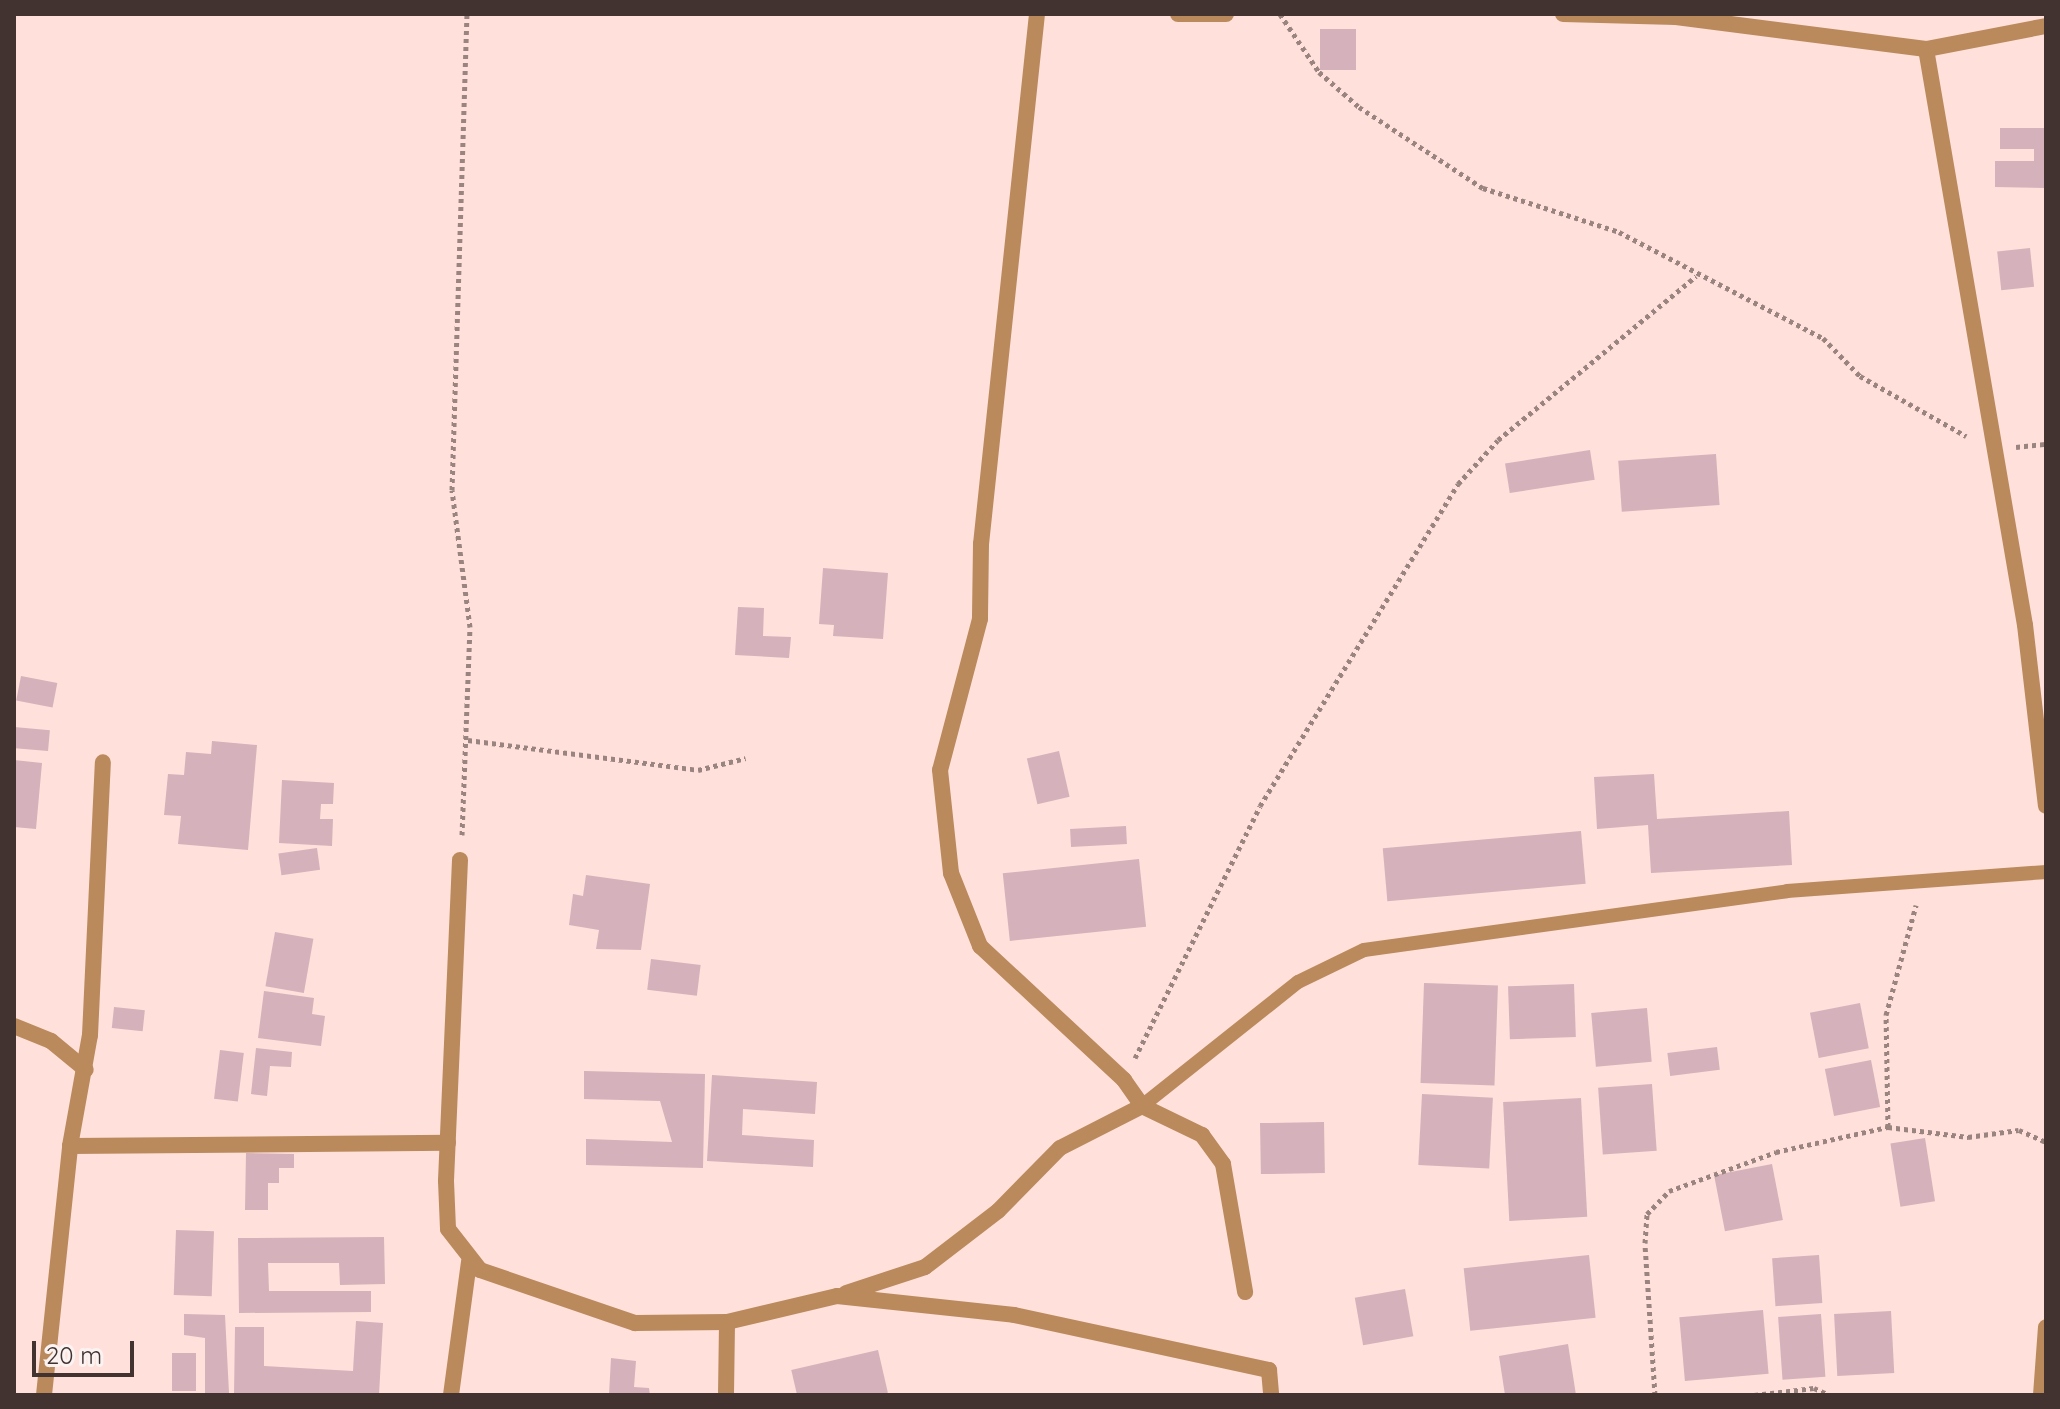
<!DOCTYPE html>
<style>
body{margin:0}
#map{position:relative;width:2060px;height:1409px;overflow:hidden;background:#ffe0da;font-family:Quicksand,sans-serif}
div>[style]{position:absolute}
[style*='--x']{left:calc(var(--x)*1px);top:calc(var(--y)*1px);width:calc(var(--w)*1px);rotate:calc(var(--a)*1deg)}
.building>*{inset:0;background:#d5b1bb;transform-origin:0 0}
.path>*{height:5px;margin-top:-2.5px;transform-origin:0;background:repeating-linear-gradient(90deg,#9a8480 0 4px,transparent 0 8px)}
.service>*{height:14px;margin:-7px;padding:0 7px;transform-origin:7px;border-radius:7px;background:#ba8a5d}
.minor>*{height:16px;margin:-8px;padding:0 8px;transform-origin:8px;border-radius:8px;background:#ba8a5d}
span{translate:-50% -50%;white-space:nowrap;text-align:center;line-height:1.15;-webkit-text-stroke:7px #fbf3f2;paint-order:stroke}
.frame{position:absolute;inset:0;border:16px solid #423330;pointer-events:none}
.scale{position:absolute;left:32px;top:1341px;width:102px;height:36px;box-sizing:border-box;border:4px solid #423330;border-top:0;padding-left:10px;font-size:24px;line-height:28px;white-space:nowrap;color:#423330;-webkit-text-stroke:6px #fbf3f2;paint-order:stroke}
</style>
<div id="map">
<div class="building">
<div style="left:1320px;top:29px;width:36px;height:41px"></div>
<div style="clip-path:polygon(2000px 128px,2046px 128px,2046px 188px,1995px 187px,1995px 161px,2034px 161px,2034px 149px,2000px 149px)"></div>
<div style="left:2030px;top:248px;width:39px;height:33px;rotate:84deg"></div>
<div style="left:1590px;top:450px;width:30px;height:86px;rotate:81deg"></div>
<div style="left:1716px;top:454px;width:51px;height:98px;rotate:86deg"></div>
<div style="clip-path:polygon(823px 568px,888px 573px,883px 639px,833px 636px,834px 625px,819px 624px)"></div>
<div style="clip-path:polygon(738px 607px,764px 608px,763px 636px,791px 637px,789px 658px,735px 655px)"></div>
<div style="left:21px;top:676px;width:37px;height:25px;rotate:11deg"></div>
<div style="left:14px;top:727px;width:36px;height:21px;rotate:5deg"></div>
<div style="clip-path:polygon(212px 741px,257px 745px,248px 850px,178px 844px,181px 816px,164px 815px,168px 774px,184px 775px,186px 752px,211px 754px)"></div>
<div style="left:1059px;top:751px;width:47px;height:33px;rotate:77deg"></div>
<div style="clip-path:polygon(14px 760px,42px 763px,36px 829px,14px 827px)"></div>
<div style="clip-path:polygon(1654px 774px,1657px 819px,1789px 811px,1792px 865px,1651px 873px,1648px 825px,1597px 829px,1594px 777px)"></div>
<div style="clip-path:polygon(282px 780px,334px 783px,333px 804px,321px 804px,320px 819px,333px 819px,332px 846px,279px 843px)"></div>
<div style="left:1126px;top:826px;width:18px;height:56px;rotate:87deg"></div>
<div style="left:1581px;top:831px;width:53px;height:199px;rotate:85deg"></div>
<div style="left:317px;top:848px;width:22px;height:39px;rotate:82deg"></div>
<div style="left:1139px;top:859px;width:68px;height:137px;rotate:84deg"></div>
<div style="clip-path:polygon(586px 875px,650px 884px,641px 950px,596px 949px,599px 930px,569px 925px,573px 894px,583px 896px)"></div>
<div style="left:275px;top:932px;width:39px;height:55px;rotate:10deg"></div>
<div style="left:651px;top:959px;width:50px;height:31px;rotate:7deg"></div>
<div style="left:1424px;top:983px;width:74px;height:100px;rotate:2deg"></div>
<div style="left:1574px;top:984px;width:53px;height:66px;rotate:88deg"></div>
<div style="clip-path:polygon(264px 991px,314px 998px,312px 1014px,325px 1016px,321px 1046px,258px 1038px)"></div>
<div style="left:1860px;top:1003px;width:46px;height:51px;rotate:79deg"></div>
<div style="left:114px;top:1007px;width:31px;height:21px;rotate:6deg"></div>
<div style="left:1647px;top:1008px;width:54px;height:56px;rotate:85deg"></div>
<div style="left:1717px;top:1047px;width:23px;height:50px;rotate:83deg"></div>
<div style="clip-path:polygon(256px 1048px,292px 1052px,291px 1067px,270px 1066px,267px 1096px,251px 1094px)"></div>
<div style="left:220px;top:1050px;width:24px;height:49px;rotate:7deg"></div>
<div style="left:1871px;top:1060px;width:48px;height:47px;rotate:79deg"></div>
<div style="clip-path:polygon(584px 1071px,705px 1074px,703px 1168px,586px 1165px,586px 1139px,672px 1142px,660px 1101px,584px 1099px)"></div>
<div style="clip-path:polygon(712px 1075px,817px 1082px,815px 1114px,743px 1109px,742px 1135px,814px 1140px,813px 1167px,707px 1161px)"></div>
<div style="left:1652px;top:1084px;width:67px;height:54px;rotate:86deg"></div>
<div style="left:1422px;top:1094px;width:71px;height:71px;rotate:3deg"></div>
<div style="left:1581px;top:1098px;width:119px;height:78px;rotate:87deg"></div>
<div style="left:1324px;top:1122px;width:51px;height:64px;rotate:89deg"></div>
<div style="left:1925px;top:1138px;width:64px;height:35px;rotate:81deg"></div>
<div style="clip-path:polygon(246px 1153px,294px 1154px,294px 1168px,279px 1168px,279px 1183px,268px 1183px,268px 1210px,245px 1210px)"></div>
<div style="left:1772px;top:1164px;width:57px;height:59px;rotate:79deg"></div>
<div style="left:176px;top:1230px;width:38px;height:65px;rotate:2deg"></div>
<div style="clip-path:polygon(384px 1237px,385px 1284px,340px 1285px,339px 1263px,268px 1263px,269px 1291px,371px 1291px,371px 1312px,239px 1313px,238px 1238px)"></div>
<div style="left:1589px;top:1255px;width:63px;height:126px;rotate:84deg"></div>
<div style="left:1819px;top:1255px;width:48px;height:47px;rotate:86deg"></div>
<div style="left:1405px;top:1289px;width:48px;height:51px;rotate:80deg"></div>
<div style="left:1763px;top:1310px;width:64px;height:84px;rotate:85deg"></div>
<div style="left:1891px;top:1311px;width:62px;height:57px;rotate:87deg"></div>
<div style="clip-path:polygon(184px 1314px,225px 1315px,229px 1393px,205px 1395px,205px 1338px,184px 1335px)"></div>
<div style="left:1821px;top:1314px;width:63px;height:43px;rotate:86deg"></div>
<div style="clip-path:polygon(356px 1321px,383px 1323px,379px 1395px,234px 1395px,235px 1327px,264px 1327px,264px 1366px,353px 1371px)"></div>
<div style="clip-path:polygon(1568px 1344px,1576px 1395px,1505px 1395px,1499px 1356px)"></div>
<div style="left:878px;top:1350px;width:44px;height:89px;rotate:77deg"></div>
<div style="left:172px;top:1353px;width:24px;height:38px"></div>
<div style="clip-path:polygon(611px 1358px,636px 1361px,634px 1387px,649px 1388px,650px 1395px,609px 1395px)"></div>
</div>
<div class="path">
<div style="--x:1280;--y:14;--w:70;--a:56.1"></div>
<div style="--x:1319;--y:72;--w:53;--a:41.2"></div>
<div style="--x:1359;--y:107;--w:148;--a:33.2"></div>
<div style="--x:1483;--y:188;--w:143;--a:17.9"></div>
<div style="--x:1619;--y:232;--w:230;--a:27.5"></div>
<div style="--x:1823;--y:338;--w:53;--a:45.8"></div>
<div style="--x:1860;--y:376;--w:122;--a:29.5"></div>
<div style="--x:2016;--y:447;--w:30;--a:-6"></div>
<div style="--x:468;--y:740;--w:232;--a:7.4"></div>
<div style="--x:698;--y:770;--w:49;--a:-14"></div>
<div style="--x:462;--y:835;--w:208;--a:-87.8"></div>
<div style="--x:470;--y:627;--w:138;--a:-97.5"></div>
<div style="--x:452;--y:490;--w:476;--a:-88.2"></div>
<div style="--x:1135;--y:1058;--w:281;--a:-63.6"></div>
<div style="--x:1260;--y:806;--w:378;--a:-58.4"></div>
<div style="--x:1458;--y:484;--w:59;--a:-47.7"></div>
<div style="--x:1498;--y:440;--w:257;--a:-39.6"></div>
<div style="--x:1888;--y:1127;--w:112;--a:-91"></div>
<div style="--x:1886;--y:1015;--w:114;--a:-74.7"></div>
<div style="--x:1655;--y:1395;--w:152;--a:-93.8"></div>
<div style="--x:1645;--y:1243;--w:29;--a:-86"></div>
<div style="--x:1647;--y:1214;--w:32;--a:-46"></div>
<div style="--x:1669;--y:1191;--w:114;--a:-20"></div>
<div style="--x:1776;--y:1152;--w:115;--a:-12.6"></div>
<div style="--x:1888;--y:1127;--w:81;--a:7.1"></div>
<div style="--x:1968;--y:1137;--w:51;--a:-7.8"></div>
<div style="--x:2019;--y:1130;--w:30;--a:24"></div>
<div style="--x:1754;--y:1395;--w:60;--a:-6.7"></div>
<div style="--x:1814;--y:1388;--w:17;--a:24"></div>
</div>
<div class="service">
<div style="--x:1142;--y:1106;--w:199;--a:-38.5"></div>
<div style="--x:1298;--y:982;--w:73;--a:-25.9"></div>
<div style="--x:1364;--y:950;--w:427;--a:-7.9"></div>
<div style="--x:1787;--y:891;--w:260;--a:-4.2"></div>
</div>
<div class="minor">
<div style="--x:1037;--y:14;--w:533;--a:96.03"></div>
<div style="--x:981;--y:544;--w:75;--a:90.8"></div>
<div style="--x:980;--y:619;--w:156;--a:104.8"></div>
<div style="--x:940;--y:770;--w:104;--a:83.9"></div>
<div style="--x:951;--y:873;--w:79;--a:68.3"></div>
<div style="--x:980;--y:946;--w:197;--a:42.9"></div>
<div style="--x:1124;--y:1080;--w:32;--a:55"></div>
<div style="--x:1142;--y:1106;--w:67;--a:25.8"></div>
<div style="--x:1202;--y:1135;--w:36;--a:54"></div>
<div style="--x:1223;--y:1164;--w:130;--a:80.2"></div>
<div style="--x:1178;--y:14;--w:48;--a:0"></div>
<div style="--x:1563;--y:14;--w:113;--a:1.5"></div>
<div style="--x:1676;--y:17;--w:252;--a:7.3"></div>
<div style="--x:2046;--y:26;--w:122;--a:169.1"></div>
<div style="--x:1926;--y:49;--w:584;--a:80.25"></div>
<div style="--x:2025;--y:625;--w:182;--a:83.4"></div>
<div style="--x:460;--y:860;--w:321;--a:92.5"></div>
<div style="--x:446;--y:1181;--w:48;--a:87.6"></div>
<div style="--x:448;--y:1229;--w:52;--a:52"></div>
<div style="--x:480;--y:1270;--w:164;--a:18.9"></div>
<div style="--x:635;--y:1323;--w:92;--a:-0.6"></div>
<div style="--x:727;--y:1322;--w:113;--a:-13.3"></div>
<div style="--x:837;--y:1296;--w:178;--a:6.1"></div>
<div style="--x:1014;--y:1315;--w:261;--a:12.2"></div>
<div style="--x:1269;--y:1370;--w:25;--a:85"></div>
<div style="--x:14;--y:1026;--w:40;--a:22"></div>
<div style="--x:51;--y:1041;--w:45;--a:39.6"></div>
<div style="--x:70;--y:1146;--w:378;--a:-0.5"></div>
<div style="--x:846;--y:1293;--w:83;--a:-18.2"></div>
<div style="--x:925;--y:1267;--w:92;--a:-37.5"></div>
<div style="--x:998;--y:1211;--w:88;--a:-45.5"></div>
<div style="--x:1060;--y:1148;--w:92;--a:-27.1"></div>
<div style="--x:44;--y:1395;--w:250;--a:-84"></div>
<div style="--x:70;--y:1146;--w:113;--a:-79.8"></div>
<div style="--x:90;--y:1035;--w:273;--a:-87.3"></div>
<div style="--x:451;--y:1395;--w:135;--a:-82.3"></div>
<div style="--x:726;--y:1395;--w:73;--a:-89.2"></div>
<div style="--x:2041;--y:1395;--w:68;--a:-85.8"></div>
</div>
<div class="frame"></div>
<div class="scale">20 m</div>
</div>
